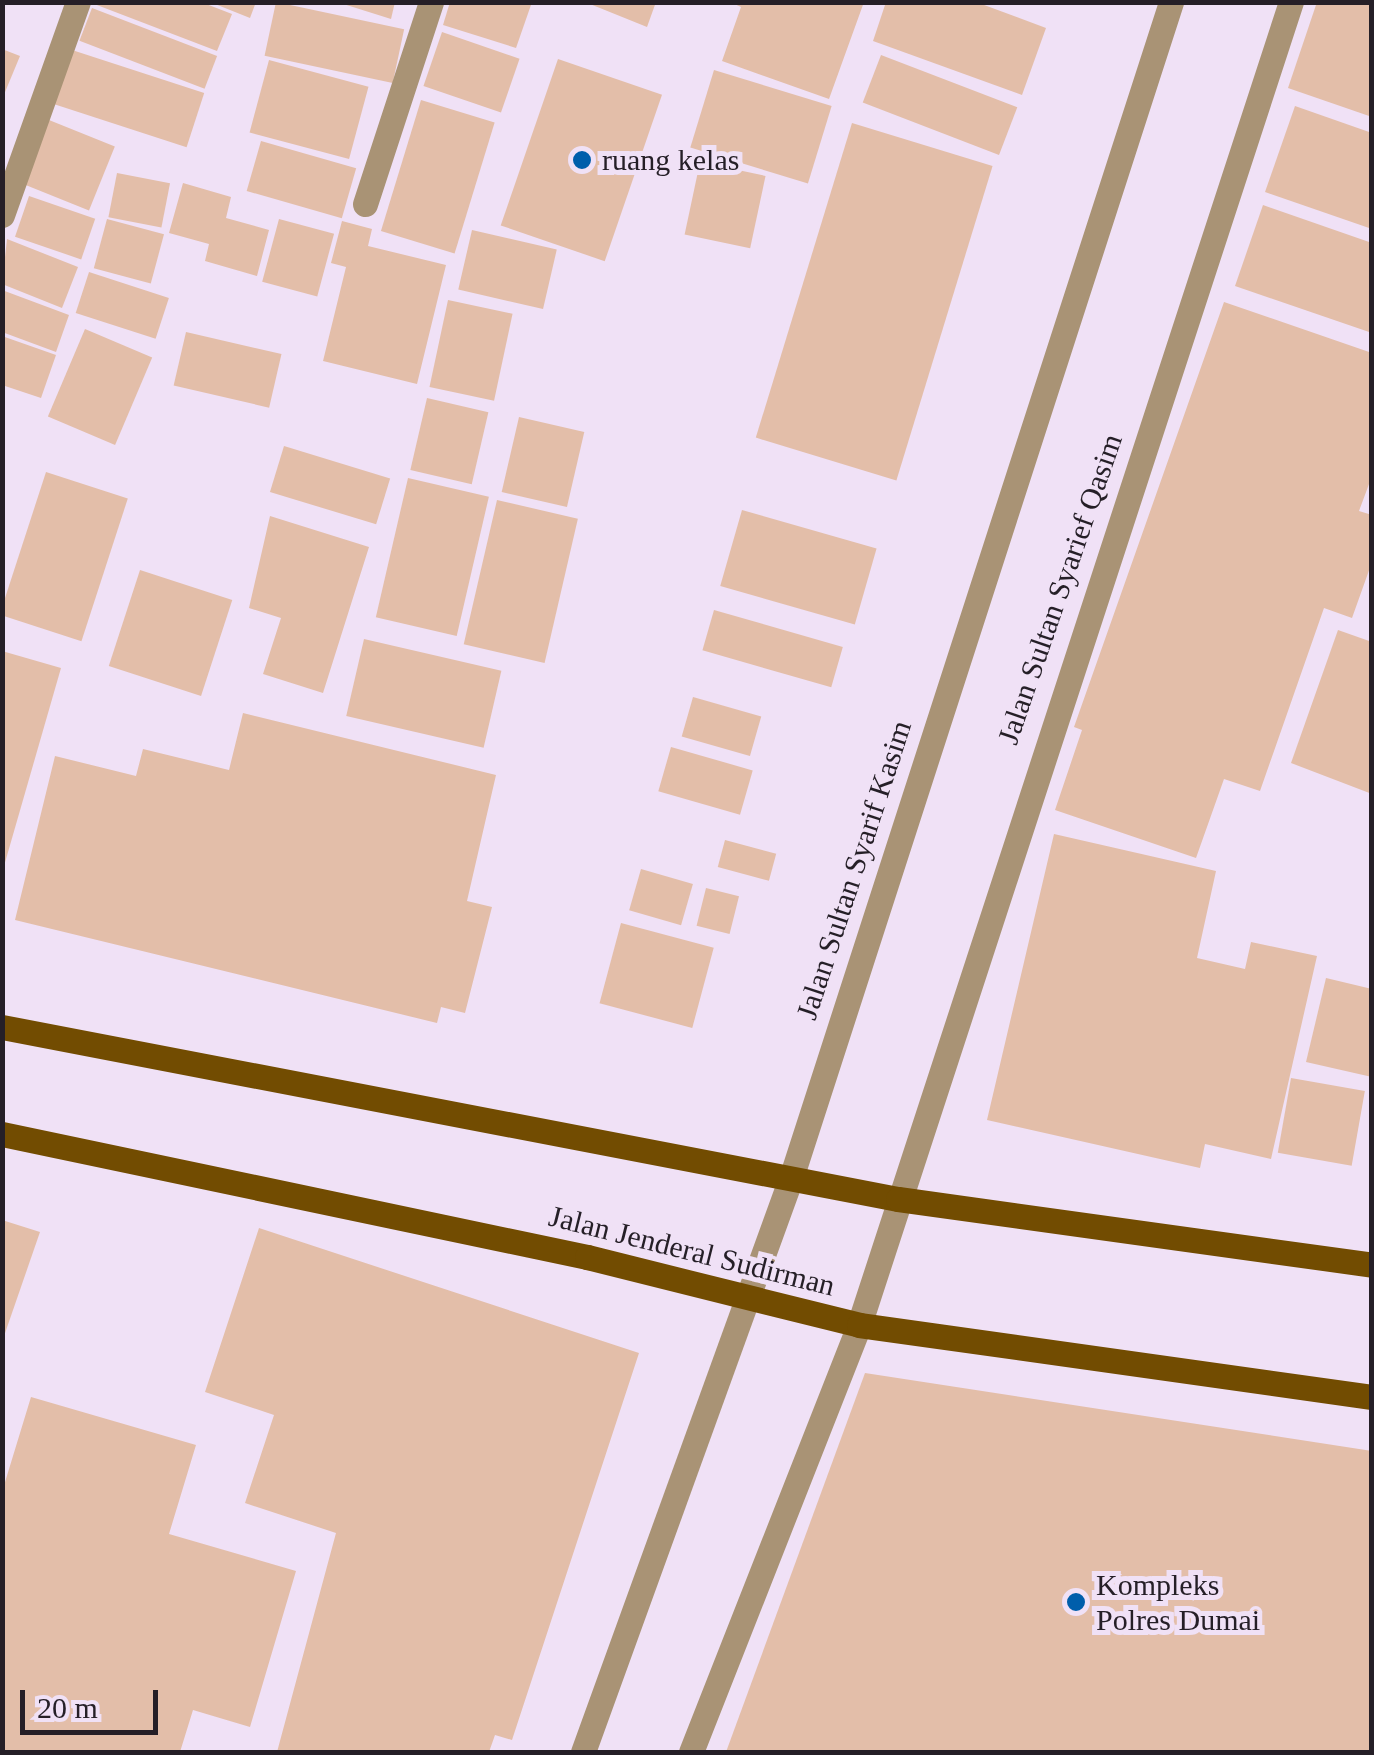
<!DOCTYPE html>
<style>
body{margin:0}
#map{position:relative;width:1374px;height:1755px;overflow:hidden;background:#f0e1f6;font-family:"Times New Roman",serif}
div>[style]{position:absolute}
[style*='--x']{left:calc(var(--x)*1px);top:calc(var(--y)*1px);width:calc(var(--w)*1px);rotate:calc(var(--a)*1deg)}
.building>*{inset:0;background:#e3bea9;transform-origin:0 0}
.minor>*{height:25px;margin:-12.5px;padding:0 12.5px;transform-origin:12.5px;border-radius:12.5px;background:#a99375}
.tertiary>*{height:25px;margin:-12.5px;padding:0 12.5px;transform-origin:12.5px;border-radius:12.5px;background:#a99375}
.primary>*{height:25px;margin:-12.5px;padding:0 12.5px;transform-origin:12.5px;border-radius:12.5px;background:#724c01}
.dots>*{width:28px;height:28px;translate:-50% -50%;box-sizing:border-box;border:5px solid #f0e1f6;border-radius:50%}
span{translate:-50% -50%;white-space:nowrap;text-align:center;line-height:1.15;-webkit-text-stroke:10px #f0e1f6;paint-order:stroke}
.poi-label{font-size:30px;color:#251f27}
.left{translate:0 -50%;text-align:left}
.street-label{font-size:30px;color:#251f27}
.frame{position:absolute;inset:0;border:5px solid #251f27;pointer-events:none}
.scale{position:absolute;left:20px;top:1690px;width:138px;height:45px;box-sizing:border-box;border:5px solid #251f27;border-top:0;padding-left:12px;font-size:30px;line-height:35px;white-space:nowrap;color:#251f27;-webkit-text-stroke:8px #f0e1f6;paint-order:stroke}
</style>
<div id="map">
<div class="building">
<div style="clip-path:polygon(89px 2px,201px 2px,232px 14px,217px 51px)"></div>
<div style="clip-path:polygon(210px 2px,256px 2px,250px 18px)"></div>
<div style="left:276px;top:2px;width:131px;height:55px;rotate:12deg"></div>
<div style="clip-path:polygon(337px 2px,395px 2px,391px 19px)"></div>
<div style="clip-path:polygon(450px 2px,532px 2px,516px 48px,443px 25px)"></div>
<div style="clip-path:polygon(585px 2px,656px 2px,647px 27px)"></div>
<div style="clip-path:polygon(730px 2px,864px 2px,829px 99px,722px 61px,741px 7px)"></div>
<div style="clip-path:polygon(886px 2px,976px 2px,1046px 28px,1022px 95px,873px 41px)"></div>
<div style="clip-path:polygon(1317px 2px,1372px 2px,1372px 117px,1288px 88px)"></div>
<div style="left:92px;top:8px;width:134px;height:35px;rotate:21deg"></div>
<div style="left:442px;top:32px;width:82px;height:57px;rotate:19deg"></div>
<div style="clip-path:polygon(2px 49px,20px 56px,3px 97px,2px 97px)"></div>
<div style="left:72px;top:50px;width:139px;height:57px;rotate:18deg"></div>
<div style="left:881px;top:55px;width:146px;height:51px;rotate:21deg"></div>
<div style="left:558px;top:59px;width:110px;height:176px;rotate:19deg"></div>
<div style="left:269px;top:60px;width:103px;height:75px;rotate:15deg"></div>
<div style="left:714px;top:70px;width:123px;height:81px;rotate:17deg"></div>
<div style="left:421px;top:100px;width:77px;height:137px;rotate:17deg"></div>
<div style="clip-path:polygon(1295px 106px,1372px 133px,1372px 229px,1265px 192px)"></div>
<div style="left:49px;top:120px;width:71px;height:69px;rotate:22deg"></div>
<div style="left:852px;top:123px;width:147px;height:329px;rotate:17deg"></div>
<div style="left:261px;top:141px;width:99px;height:52px;rotate:16deg"></div>
<div style="left:700px;top:162px;width:67px;height:74px;rotate:12deg"></div>
<div style="left:117px;top:173px;width:54px;height:45px;rotate:11deg"></div>
<div style="clip-path:polygon(183px 183px,231px 197px,226px 218px,269px 230px,257px 276px,205px 261px,209px 244px,169px 233px)"></div>
<div style="left:29px;top:196px;width:70px;height:43px;rotate:19deg"></div>
<div style="clip-path:polygon(1263px 205px,1372px 243px,1372px 333px,1235px 286px)"></div>
<div style="left:107px;top:219px;width:59px;height:51px;rotate:15deg"></div>
<div style="left:279px;top:219px;width:57px;height:65px;rotate:15deg"></div>
<div style="clip-path:polygon(342px 221px,372px 229px,368px 246px,446px 265px,417px 384px,323px 361px,346px 267px,331px 263px)"></div>
<div style="left:472px;top:230px;width:87px;height:61px;rotate:13deg"></div>
<div style="clip-path:polygon(7px 239px,78px 267px,62px 308px,2px 284px)"></div>
<div style="left:89px;top:272px;width:84px;height:43px;rotate:18deg"></div>
<div style="clip-path:polygon(2px 290px,69px 315px,56px 352px,2px 332px)"></div>
<div style="left:448px;top:300px;width:66px;height:89px;rotate:12deg"></div>
<div style="clip-path:polygon(1224px 302px,1372px 353px,1372px 476px,1359px 511px,1372px 515px,1372px 562px,1352px 618px,1324px 608px,1260px 791px,1224px 779px,1196px 858px,1055px 810px,1082px 730px,1074px 727px)"></div>
<div style="left:85px;top:329px;width:73px;height:95px;rotate:23deg"></div>
<div style="left:186px;top:332px;width:98px;height:55px;rotate:13deg"></div>
<div style="clip-path:polygon(2px 336px,56px 355px,41px 398px,2px 385px)"></div>
<div style="left:427px;top:398px;width:63px;height:74px;rotate:13deg"></div>
<div style="left:519px;top:417px;width:67px;height:77px;rotate:13deg"></div>
<div style="left:284px;top:446px;width:111px;height:48px;rotate:17deg"></div>
<div style="left:46px;top:472px;width:86px;height:150px;rotate:18deg"></div>
<div style="left:408px;top:478px;width:83px;height:143px;rotate:13deg"></div>
<div style="left:497px;top:500px;width:83px;height:148px;rotate:13deg"></div>
<div style="left:742px;top:510px;width:140px;height:79px;rotate:16deg"></div>
<div style="clip-path:polygon(270px 516px,369px 547px,323px 693px,263px 674px,281px 618px,249px 608px)"></div>
<div style="left:140px;top:570px;width:97px;height:101px;rotate:18deg"></div>
<div style="left:714px;top:610px;width:134px;height:42px;rotate:16deg"></div>
<div style="clip-path:polygon(1338px 630px,1372px 642px,1372px 794px,1291px 763px)"></div>
<div style="left:364px;top:639px;width:141px;height:79px;rotate:13deg"></div>
<div style="clip-path:polygon(2px 651px,61px 668px,4px 866px,2px 866px)"></div>
<div style="left:693px;top:697px;width:71px;height:41px;rotate:16deg"></div>
<div style="clip-path:polygon(243px 713px,496px 775px,467px 901px,492px 907px,465px 1013px,441px 1007px,437px 1023px,15px 920px,55px 756px,136px 776px,143px 749px,229px 770px)"></div>
<div style="left:671px;top:747px;width:85px;height:46px;rotate:16deg"></div>
<div style="clip-path:polygon(1054px 834px,1216px 871px,1197px 958px,1245px 969px,1251px 942px,1317px 956px,1271px 1159px,1205px 1144px,1200px 1168px,987px 1120px)"></div>
<div style="left:725px;top:840px;width:53px;height:28px;rotate:15deg"></div>
<div style="left:641px;top:869px;width:54px;height:43px;rotate:16deg"></div>
<div style="left:706px;top:888px;width:34px;height:39px;rotate:14deg"></div>
<div style="left:621px;top:923px;width:96px;height:83px;rotate:15deg"></div>
<div style="clip-path:polygon(1326px 978px,1372px 989px,1372px 1077px,1306px 1062px)"></div>
<div style="left:1291px;top:1078px;width:75px;height:76px;rotate:10deg"></div>
<div style="clip-path:polygon(2px 1220px,40px 1232px,3px 1339px,2px 1338px)"></div>
<div style="clip-path:polygon(259px 1228px,639px 1353px,512px 1740px,495px 1735px,489px 1752px,277px 1752px,336px 1533px,245px 1503px,274px 1415px,205px 1392px)"></div>
<div style="clip-path:polygon(865px 1373px,1372px 1451px,1372px 1752px,726px 1752px)"></div>
<div style="clip-path:polygon(31px 1397px,196px 1445px,169px 1534px,296px 1571px,250px 1727px,193px 1710px,180px 1752px,2px 1752px,2px 1492px)"></div>
</div>
<div class="minor">
<div style="--x:365;--y:204;--w:213;--a:-71.9"></div>
<div style="--x:2;--y:215;--w:226;--a:-70.4"></div>
</div>
<div class="tertiary">
<div style="--x:583;--y:1752;--w:614;--a:-70.09"></div>
<div style="--x:792;--y:1175;--w:1233;--a:-72.09"></div>
<div style="--x:691;--y:1752;--w:459;--a:-68.5"></div>
<div style="--x:859;--y:1325;--w:1392;--a:-71.92"></div>
</div>
<div class="primary">
<div style="--x:2;--y:1027;--w:912;--a:10.87"></div>
<div style="--x:898;--y:1199;--w:479;--a:7.9"></div>
<div style="--x:2;--y:1134;--w:598;--a:11.87"></div>
<div style="--x:587;--y:1257;--w:280;--a:14"></div>
<div style="--x:859;--y:1325;--w:518;--a:7.99"></div>
</div>
<div class="dots">
<div style="left:582px;top:160px;background:#005eab"></div>
<div style="left:1076px;top:1602px;background:#005eab"></div>
</div>
<div class="poi-label">
<span class="left" style="left:602px;top:160px">ruang kelas</span>
<span class="left" style="left:1096px;top:1602px">Kompleks<br>Polres Dumai</span>
</div>
<div class="street-label">
<span style="left:1060px;top:589px;rotate:-71deg">Jalan Sultan Syarief Qasim</span>
<span style="left:854px;top:870px;rotate:-72deg">Jalan Sultan Syarif Kasim</span>
<span style="left:692px;top:1251px;rotate:14deg">Jalan Jenderal Sudirman</span>
</div>
<div class="frame"></div>
<div class="scale">20 m</div>
</div>
